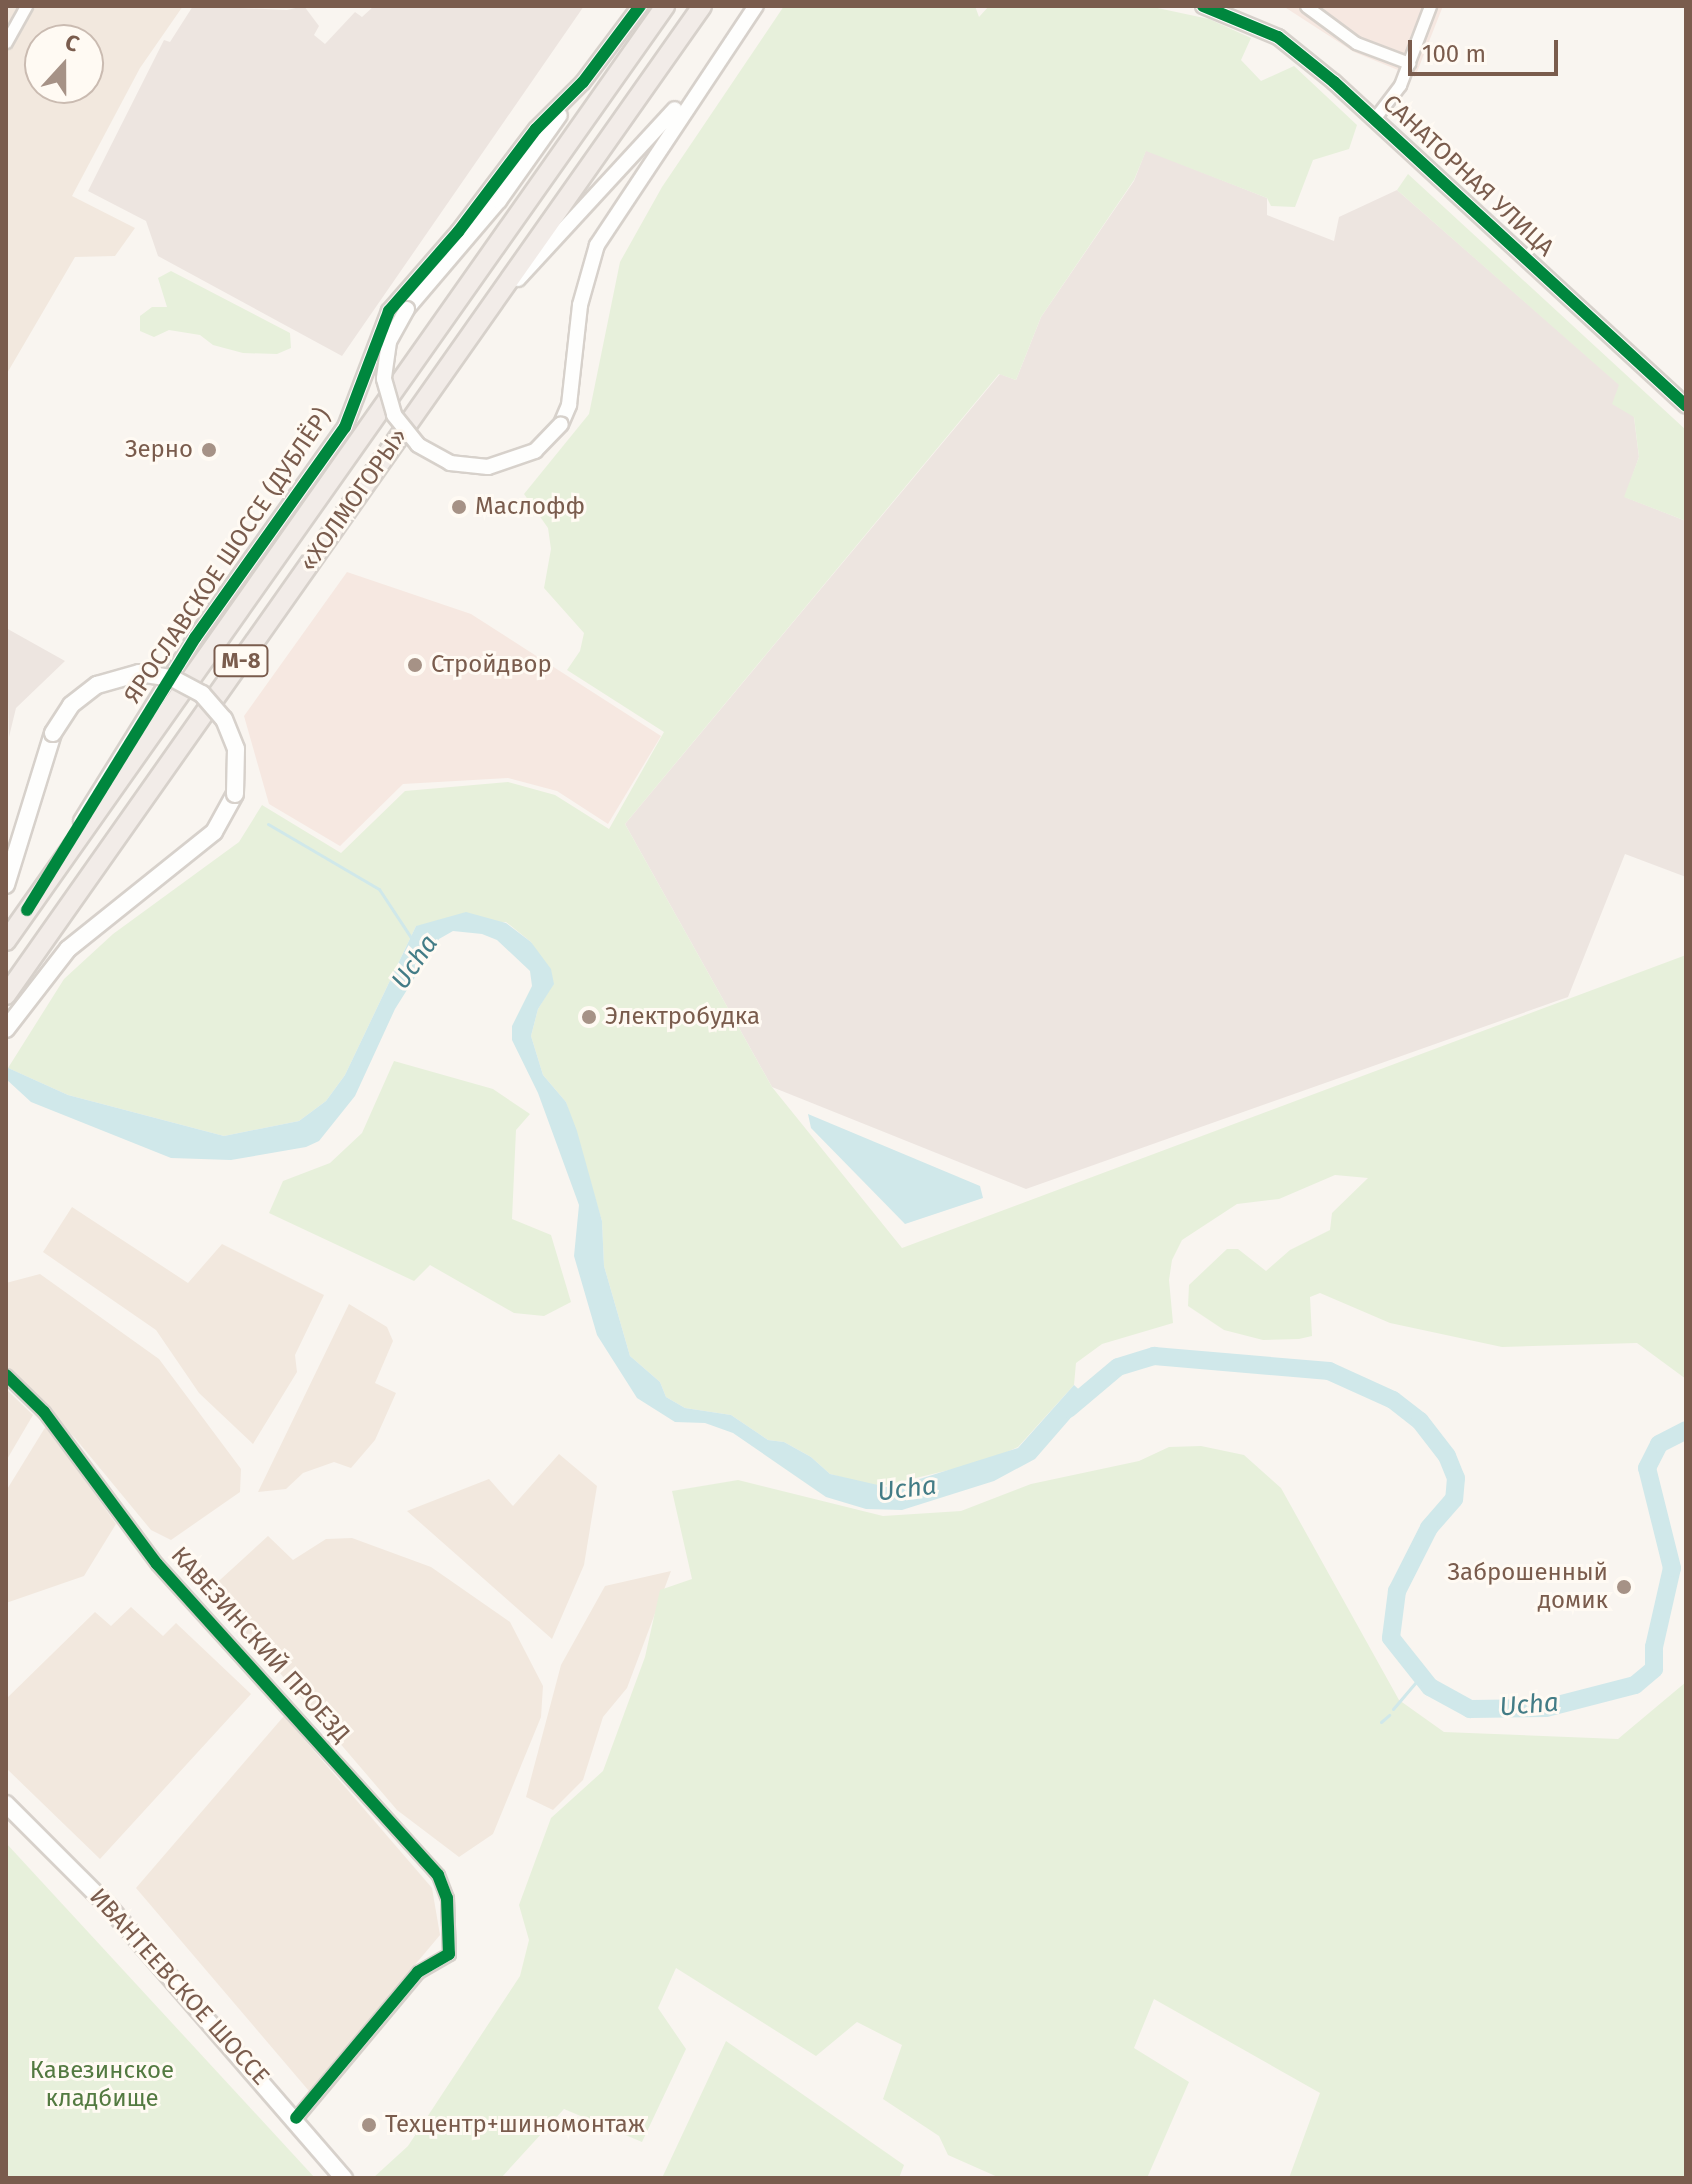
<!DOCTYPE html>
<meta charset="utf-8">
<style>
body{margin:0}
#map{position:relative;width:1692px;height:2184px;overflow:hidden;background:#f9f5f0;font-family:"Fira Sans",sans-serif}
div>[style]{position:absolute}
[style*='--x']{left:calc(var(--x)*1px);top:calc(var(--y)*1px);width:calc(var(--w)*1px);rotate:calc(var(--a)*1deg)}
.residential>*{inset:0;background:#f2e8de}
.commercial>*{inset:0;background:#f6e8e1}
.industrial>*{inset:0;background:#ede5e0}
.green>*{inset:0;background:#e7f0db}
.water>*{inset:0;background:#d0e8ea}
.stream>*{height:3px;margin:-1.5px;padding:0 1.5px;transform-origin:1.5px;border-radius:1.5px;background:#d0e8ea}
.river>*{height:18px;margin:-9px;padding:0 9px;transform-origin:9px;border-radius:9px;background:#d0e8ea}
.roads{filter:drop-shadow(2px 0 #d7d1cb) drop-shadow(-2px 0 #d7d1cb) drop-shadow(0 2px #d7d1cb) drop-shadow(0 -2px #d7d1cb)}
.minor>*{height:11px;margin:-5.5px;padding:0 5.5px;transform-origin:5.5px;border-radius:5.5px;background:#fefefd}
.tertiary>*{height:14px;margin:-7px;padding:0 7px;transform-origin:7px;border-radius:7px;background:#fefefd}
.secondary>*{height:16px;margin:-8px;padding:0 8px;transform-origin:8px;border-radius:8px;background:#fefefd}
.trunk>*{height:18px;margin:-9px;padding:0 9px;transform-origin:9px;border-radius:9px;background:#f2ece8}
.bridges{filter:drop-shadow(2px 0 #d7d1cb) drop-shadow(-2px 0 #d7d1cb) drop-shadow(0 2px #d7d1cb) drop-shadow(0 -2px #d7d1cb)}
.tertiary-bridge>*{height:14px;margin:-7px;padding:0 7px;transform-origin:7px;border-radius:7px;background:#fefefd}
.secondary-bridge>*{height:16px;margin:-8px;padding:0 8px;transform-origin:8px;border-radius:8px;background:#fefefd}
.cycleway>*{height:12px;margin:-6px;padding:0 6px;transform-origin:6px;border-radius:6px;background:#00873e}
.dots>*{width:22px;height:22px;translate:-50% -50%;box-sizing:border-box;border:4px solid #fffaf3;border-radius:50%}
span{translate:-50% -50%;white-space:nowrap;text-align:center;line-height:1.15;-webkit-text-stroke:6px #fffaf3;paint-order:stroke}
.shield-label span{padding:2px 6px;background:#fffaf3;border:2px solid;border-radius:6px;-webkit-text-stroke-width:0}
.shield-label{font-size:22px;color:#7a5c4d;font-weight:700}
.street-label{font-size:24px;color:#7a5c4d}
.poi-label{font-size:24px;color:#7a5c4d}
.right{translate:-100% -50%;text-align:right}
.left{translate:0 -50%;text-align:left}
.park-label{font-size:24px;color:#537a41}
.water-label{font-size:26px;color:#437c86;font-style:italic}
.frame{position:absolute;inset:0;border:8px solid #7a5c4d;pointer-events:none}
.north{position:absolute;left:24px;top:24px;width:80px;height:80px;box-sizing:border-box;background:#fffaf3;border:2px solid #cabbb1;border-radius:50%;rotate:21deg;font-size:22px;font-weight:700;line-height:32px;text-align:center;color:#7a5c4d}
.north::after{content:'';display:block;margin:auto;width:28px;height:36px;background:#a69286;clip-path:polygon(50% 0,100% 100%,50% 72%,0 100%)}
.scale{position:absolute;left:1408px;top:40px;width:150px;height:36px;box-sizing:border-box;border:4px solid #7a5c4d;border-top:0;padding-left:10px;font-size:24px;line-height:28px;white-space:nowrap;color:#7a5c4d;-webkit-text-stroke:6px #fffaf3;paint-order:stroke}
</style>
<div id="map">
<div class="residential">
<div style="clip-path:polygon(evenodd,6px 6px,183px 6px,140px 68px,72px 196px,135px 228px,115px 256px,75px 257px,6px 375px,6px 6px,40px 40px,88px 40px,88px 88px,40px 88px,40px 40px)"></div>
<div style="clip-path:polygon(72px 1207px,188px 1283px,222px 1244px,324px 1295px,295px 1355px,297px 1372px,253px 1444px,199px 1393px,156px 1330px,43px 1252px)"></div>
<div style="clip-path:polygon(40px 1274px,159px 1359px,241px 1469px,240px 1492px,171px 1540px,151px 1530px,75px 1438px,6px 1368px,6px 1283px)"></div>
<div style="clip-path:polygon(349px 1304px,387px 1327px,393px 1341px,375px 1383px,396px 1393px,375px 1440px,351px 1468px,334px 1462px,303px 1473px,286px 1489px,258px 1492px)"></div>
<div style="clip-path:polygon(6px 1389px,33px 1415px,6px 1461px)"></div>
<div style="clip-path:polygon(46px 1426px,116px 1524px,84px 1576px,6px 1603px,6px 1491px)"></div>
<div style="clip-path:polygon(559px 1454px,597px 1486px,584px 1565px,552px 1639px,407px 1511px,489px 1479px,513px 1506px)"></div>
<div style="clip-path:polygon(268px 1536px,293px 1560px,326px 1539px,352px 1538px,431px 1567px,510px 1622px,543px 1686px,541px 1717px,493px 1834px,459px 1857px,397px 1810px,209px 1590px)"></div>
<div style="clip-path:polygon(671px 1571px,627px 1688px,603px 1717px,583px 1780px,553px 1810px,526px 1797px,561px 1665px,605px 1586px)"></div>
<div style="clip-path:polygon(131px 1607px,163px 1636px,176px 1623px,251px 1694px,100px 1859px,6px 1768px,6px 1699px,95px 1612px,111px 1626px)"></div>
<div style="clip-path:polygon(284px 1716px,432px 1888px,440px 1935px,309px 2091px,136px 1888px)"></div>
</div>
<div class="commercial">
<div style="clip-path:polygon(1283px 6px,1443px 6px,1415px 77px,1354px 52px)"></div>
<div style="clip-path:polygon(347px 572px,471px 614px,661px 736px,608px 824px,557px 791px,508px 778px,403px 784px,340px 846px,269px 804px,244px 716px)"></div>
</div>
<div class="industrial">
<div style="clip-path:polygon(193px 6px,287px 10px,304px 6px,319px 26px,314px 35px,325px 44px,355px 12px,362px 17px,374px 6px,584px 6px,342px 356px,158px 256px,146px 221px,88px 191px,164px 40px,170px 42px)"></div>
<div style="clip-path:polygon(1146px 150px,1267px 198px,1267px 215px,1334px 241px,1339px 217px,1397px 190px,1620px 385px,1634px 417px,1639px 457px,1625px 497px,1686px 521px,1686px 877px,1625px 854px,1568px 997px,1026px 1189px,772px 1087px,625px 824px,1000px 374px,1016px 380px,1041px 317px,1134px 181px)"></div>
<div style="clip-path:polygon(6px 628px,65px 661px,16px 708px,9px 737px)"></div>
</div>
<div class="green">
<div style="clip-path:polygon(784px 6px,975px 6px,979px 17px,989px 6px,1148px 6px,1209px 19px,1251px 38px,1241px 60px,1261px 81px,1294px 66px,1357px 125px,1349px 149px,1313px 160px,1295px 207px,1271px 206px,1267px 198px,1146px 151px,1134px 180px,1041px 317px,1016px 380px,999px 374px,625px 824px,772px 1087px,902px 1248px,1686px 955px,1686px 1379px,1637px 1343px,1502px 1347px,1390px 1323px,1320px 1293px,1310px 1297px,1312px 1336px,1299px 1339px,1263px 1340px,1224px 1330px,1188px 1306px,1189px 1285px,1227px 1249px,1238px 1249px,1266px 1271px,1290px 1250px,1330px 1230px,1332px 1213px,1368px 1178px,1335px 1175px,1279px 1199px,1237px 1204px,1182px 1240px,1172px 1260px,1169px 1280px,1173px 1323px,1102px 1344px,1076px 1363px,1074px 1385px,1018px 1447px,987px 1461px,878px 1487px,830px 1474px,811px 1457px,784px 1442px,768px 1440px,731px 1415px,685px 1408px,666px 1397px,660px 1382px,630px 1356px,604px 1266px,602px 1221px,566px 1102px,543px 1075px,531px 1036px,538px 1009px,553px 984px,531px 942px,506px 922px,416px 926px,345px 1075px,326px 1101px,299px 1121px,224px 1136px,68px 1095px,8px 1068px,64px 979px,113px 934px,239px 842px,262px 805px,341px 853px,405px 791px,508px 782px,555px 795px,609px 829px,664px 732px,567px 670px,580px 651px,584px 633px,544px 588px,551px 549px,548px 528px,524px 494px,589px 414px,620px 262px,662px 187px)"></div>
<div style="clip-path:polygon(1408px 174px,1686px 430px,1686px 521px,1624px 497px,1639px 457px,1634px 417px,1612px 404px,1619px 385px,1397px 190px)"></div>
<div style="clip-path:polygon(171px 271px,290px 333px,291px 348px,277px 354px,243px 353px,213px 345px,200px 335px,169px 330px,154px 337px,140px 331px,140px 316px,152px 307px,167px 307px,158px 278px)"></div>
<div style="clip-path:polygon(394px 1061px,493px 1089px,530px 1114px,516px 1130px,512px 1219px,551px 1235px,571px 1302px,544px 1316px,514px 1313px,430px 1265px,414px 1281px,269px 1213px,283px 1181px,330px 1163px,362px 1133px)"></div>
<div style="clip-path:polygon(1201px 1446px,1244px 1455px,1281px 1488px,1399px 1700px,1444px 1732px,1618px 1739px,1686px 1682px,1686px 2178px,1289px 2178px,1320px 2093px,1154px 1999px,1134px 2048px,1189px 2082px,1147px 2178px,1000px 2178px,948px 2155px,939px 2136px,883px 2099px,902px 2045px,857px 2022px,816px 2056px,676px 1968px,658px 2008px,686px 2049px,642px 2142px,564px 2109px,501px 2178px,373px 2178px,408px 2146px,520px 1976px,529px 1940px,519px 1905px,551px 1818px,603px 1771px,645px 1657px,660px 1590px,692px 1579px,672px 1491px,738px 1480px,883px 1516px,961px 1511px,1031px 1484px,1139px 1461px,1169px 1447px)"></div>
<div style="clip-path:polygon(6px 1843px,315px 2178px,6px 2178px)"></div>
<div style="clip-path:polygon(726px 2041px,904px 2165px,899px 2178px,662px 2178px)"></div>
</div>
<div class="water">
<div style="clip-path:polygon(466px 912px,506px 923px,531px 942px,551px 969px,554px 984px,538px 1009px,531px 1036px,543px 1075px,566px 1102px,577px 1131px,602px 1221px,604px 1266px,630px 1356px,660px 1382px,666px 1397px,685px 1408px,731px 1415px,768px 1440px,784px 1442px,811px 1457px,830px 1474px,891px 1488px,1018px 1448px,1074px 1385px,1088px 1398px,1035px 1459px,994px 1481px,902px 1510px,866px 1509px,826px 1497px,733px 1433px,705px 1423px,675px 1422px,637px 1398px,597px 1335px,574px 1256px,579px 1205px,538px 1093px,512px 1040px,512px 1026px,532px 986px,530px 971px,497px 940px,482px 934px,453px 931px,439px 939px,395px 1009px,355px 1096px,319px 1141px,306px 1147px,231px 1160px,171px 1158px,31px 1102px,6px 1079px,6px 1067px,68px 1095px,224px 1136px,299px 1121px,326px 1101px,345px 1075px,416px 926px)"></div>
<div style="clip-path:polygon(808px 1114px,980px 1186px,983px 1198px,905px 1224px,811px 1128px)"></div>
</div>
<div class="stream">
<div style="--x:268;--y:824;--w:129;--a:30.4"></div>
<div style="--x:379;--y:889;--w:60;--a:56.6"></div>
<div style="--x:1393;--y:1709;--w:43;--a:-49.7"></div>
<div style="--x:1381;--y:1722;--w:11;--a:-41"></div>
</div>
<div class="river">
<div style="--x:1068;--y:1409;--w:65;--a:-40"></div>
<div style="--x:1118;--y:1367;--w:38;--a:-17"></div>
<div style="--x:1154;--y:1356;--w:176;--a:4.9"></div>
<div style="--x:1329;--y:1371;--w:70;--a:24.4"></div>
<div style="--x:1393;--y:1400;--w:34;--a:38"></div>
<div style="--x:1420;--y:1421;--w:44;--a:52.4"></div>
<div style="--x:1447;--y:1456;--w:24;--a:68"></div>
<div style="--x:1456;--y:1478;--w:21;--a:95"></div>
<div style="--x:1454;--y:1499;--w:38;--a:131"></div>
<div style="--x:1429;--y:1528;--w:71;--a:116.9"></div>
<div style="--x:1397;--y:1591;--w:47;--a:97.3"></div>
<div style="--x:1391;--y:1638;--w:63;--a:51.5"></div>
<div style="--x:1430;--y:1687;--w:46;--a:28.8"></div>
<div style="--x:1470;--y:1709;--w:76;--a:-0.8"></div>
<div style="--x:1546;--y:1708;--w:92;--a:-14.5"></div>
<div style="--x:1635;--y:1685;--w:25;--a:-40"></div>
<div style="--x:1654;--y:1669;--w:22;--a:-90"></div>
<div style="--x:1654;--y:1647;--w:81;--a:-77.2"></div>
<div style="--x:1672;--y:1568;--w:103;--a:-104"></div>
<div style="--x:1647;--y:1468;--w:27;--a:-63"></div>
<div style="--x:1659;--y:1444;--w:30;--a:-27"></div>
</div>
<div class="roads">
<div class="minor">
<div style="--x:1306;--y:6;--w:62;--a:36.5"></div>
<div style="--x:1356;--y:43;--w:57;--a:20.7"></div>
<div style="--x:6;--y:42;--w:41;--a:-60.9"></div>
<div style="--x:1374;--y:119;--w:43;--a:-52.6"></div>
<div style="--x:1400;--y:85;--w:85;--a:-69.2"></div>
<div style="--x:6;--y:1375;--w:53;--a:44.2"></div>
<div style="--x:44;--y:1412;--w:189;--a:53.4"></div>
<div style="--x:157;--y:1564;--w:419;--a:47.9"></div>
<div style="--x:438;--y:1875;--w:25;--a:69"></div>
<div style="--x:447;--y:1898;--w:56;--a:88"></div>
<div style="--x:449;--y:1954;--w:36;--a:150"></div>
<div style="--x:418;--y:1972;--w:190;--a:129.9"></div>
</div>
<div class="tertiary">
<div style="--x:1203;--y:6;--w:81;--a:22.5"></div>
<div style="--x:1278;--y:37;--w:72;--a:38.8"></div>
<div style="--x:1334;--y:82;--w:478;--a:42.6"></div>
<div style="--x:518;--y:279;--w:231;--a:-47.3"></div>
<div style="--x:407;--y:309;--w:142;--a:-49.6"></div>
<div style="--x:499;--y:201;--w:105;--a:-54.7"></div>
<div style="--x:561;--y:424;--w:21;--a:-67"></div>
<div style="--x:569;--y:405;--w:101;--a:-83.7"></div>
<div style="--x:580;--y:305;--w:62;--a:-74.2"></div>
<div style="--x:597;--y:245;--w:287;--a:-56.4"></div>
<div style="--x:81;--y:821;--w:216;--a:-58.1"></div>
<div style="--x:195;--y:638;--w:259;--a:-54.6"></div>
<div style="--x:345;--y:427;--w:124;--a:-69.2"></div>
<div style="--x:389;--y:311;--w:105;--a:-48.9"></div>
<div style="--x:458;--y:232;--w:129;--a:-52.9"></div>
<div style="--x:536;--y:129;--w:66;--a:-45"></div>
<div style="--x:583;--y:82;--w:95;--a:-53.1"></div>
</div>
<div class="secondary">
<div style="--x:6;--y:885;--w:159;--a:-72.8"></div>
<div style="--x:6;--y:1029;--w:101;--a:-52.2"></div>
<div style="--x:68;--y:949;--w:187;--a:-38.7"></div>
<div style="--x:214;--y:832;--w:43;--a:-61.1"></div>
<div style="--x:6;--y:1804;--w:146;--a:45"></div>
<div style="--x:109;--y:1907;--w:359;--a:49.1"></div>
</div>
<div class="trunk">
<div style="--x:6;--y:941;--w:1144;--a:-54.82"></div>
<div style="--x:6;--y:995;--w:1209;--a:-54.86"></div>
</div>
</div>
<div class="bridges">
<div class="tertiary-bridge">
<div style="--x:407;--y:309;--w:38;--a:119"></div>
<div style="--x:389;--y:342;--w:37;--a:98"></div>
<div style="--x:384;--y:379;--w:37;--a:74"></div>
<div style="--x:394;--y:415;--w:38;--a:51"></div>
<div style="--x:418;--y:445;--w:37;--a:29"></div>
<div style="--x:450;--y:463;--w:38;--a:6"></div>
<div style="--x:488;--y:467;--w:50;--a:-18.8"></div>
<div style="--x:535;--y:451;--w:37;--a:-46"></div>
</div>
<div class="secondary-bridge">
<div style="--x:53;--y:733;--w:33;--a:-57"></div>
<div style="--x:71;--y:705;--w:33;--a:-38"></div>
<div style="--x:97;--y:685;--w:44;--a:-15.9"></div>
<div style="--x:139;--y:673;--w:33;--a:9"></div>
<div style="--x:172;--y:678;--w:34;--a:28"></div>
<div style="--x:202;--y:694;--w:33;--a:49"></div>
<div style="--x:224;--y:719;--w:32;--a:68"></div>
<div style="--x:236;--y:749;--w:45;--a:91.3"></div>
</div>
</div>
<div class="cycleway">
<div style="--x:1203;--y:6;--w:81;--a:22.5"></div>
<div style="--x:1278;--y:37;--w:72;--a:38.8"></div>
<div style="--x:1334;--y:82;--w:478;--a:42.6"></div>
<div style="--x:27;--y:910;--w:320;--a:-58.3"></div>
<div style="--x:195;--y:638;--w:259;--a:-54.6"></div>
<div style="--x:345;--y:427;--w:124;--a:-69.2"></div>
<div style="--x:389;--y:311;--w:105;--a:-48.9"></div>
<div style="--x:458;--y:232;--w:129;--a:-52.9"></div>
<div style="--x:536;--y:129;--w:66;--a:-45"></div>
<div style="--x:583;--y:82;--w:95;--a:-53.1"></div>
<div style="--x:6;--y:1375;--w:53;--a:44.2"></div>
<div style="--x:44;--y:1412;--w:189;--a:53.4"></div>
<div style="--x:157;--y:1564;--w:419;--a:47.9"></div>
<div style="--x:438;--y:1875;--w:25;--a:69"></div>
<div style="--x:447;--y:1898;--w:56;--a:88"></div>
<div style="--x:449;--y:1954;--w:36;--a:150"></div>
<div style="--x:418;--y:1972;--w:190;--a:129.9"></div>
</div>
<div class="dots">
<div style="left:209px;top:450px;background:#a69286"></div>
<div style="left:459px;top:507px;background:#a69286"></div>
<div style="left:415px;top:665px;background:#a69286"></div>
<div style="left:589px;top:1017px;background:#a69286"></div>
<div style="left:1624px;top:1587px;background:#a69286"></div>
<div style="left:369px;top:2125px;background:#a69286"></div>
</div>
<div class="shield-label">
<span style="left:241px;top:661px">М-8</span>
</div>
<div class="street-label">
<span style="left:1468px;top:176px;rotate:43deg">САНАТОРНАЯ УЛИЦА</span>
<span style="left:354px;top:500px;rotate:-55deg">«ХОЛМОГОРЫ»</span>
<span style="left:228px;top:556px;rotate:-56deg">ЯРОСЛАВСКОЕ ШОССЕ (ДУБЛЁР)</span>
<span style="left:260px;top:1645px;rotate:48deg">КАВЕЗИНСКИЙ ПРОЕЗД</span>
<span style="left:179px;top:1987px;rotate:48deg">ИВАНТЕЕВСКОЕ ШОССЕ</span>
</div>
<div class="poi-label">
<span class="right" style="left:193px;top:450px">Зерно</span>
<span class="left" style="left:475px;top:507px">Маслофф</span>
<span class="left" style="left:431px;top:665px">Стройдвор</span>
<span class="left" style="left:605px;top:1017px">Электробудка</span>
<span class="right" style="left:1608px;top:1587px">Заброшенный<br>домик</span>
<span class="left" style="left:385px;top:2125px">Техцентр+шиномонтаж</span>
</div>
<div class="park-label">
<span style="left:102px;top:2085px">Кавезинское<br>кладбище</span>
</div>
<div class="water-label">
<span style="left:415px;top:962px;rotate:-55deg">Ucha</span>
<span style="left:907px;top:1489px;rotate:-7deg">Ucha</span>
<span style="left:1529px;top:1705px;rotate:-5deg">Ucha</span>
</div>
<div class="frame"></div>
<div class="north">С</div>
<div class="scale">100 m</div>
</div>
